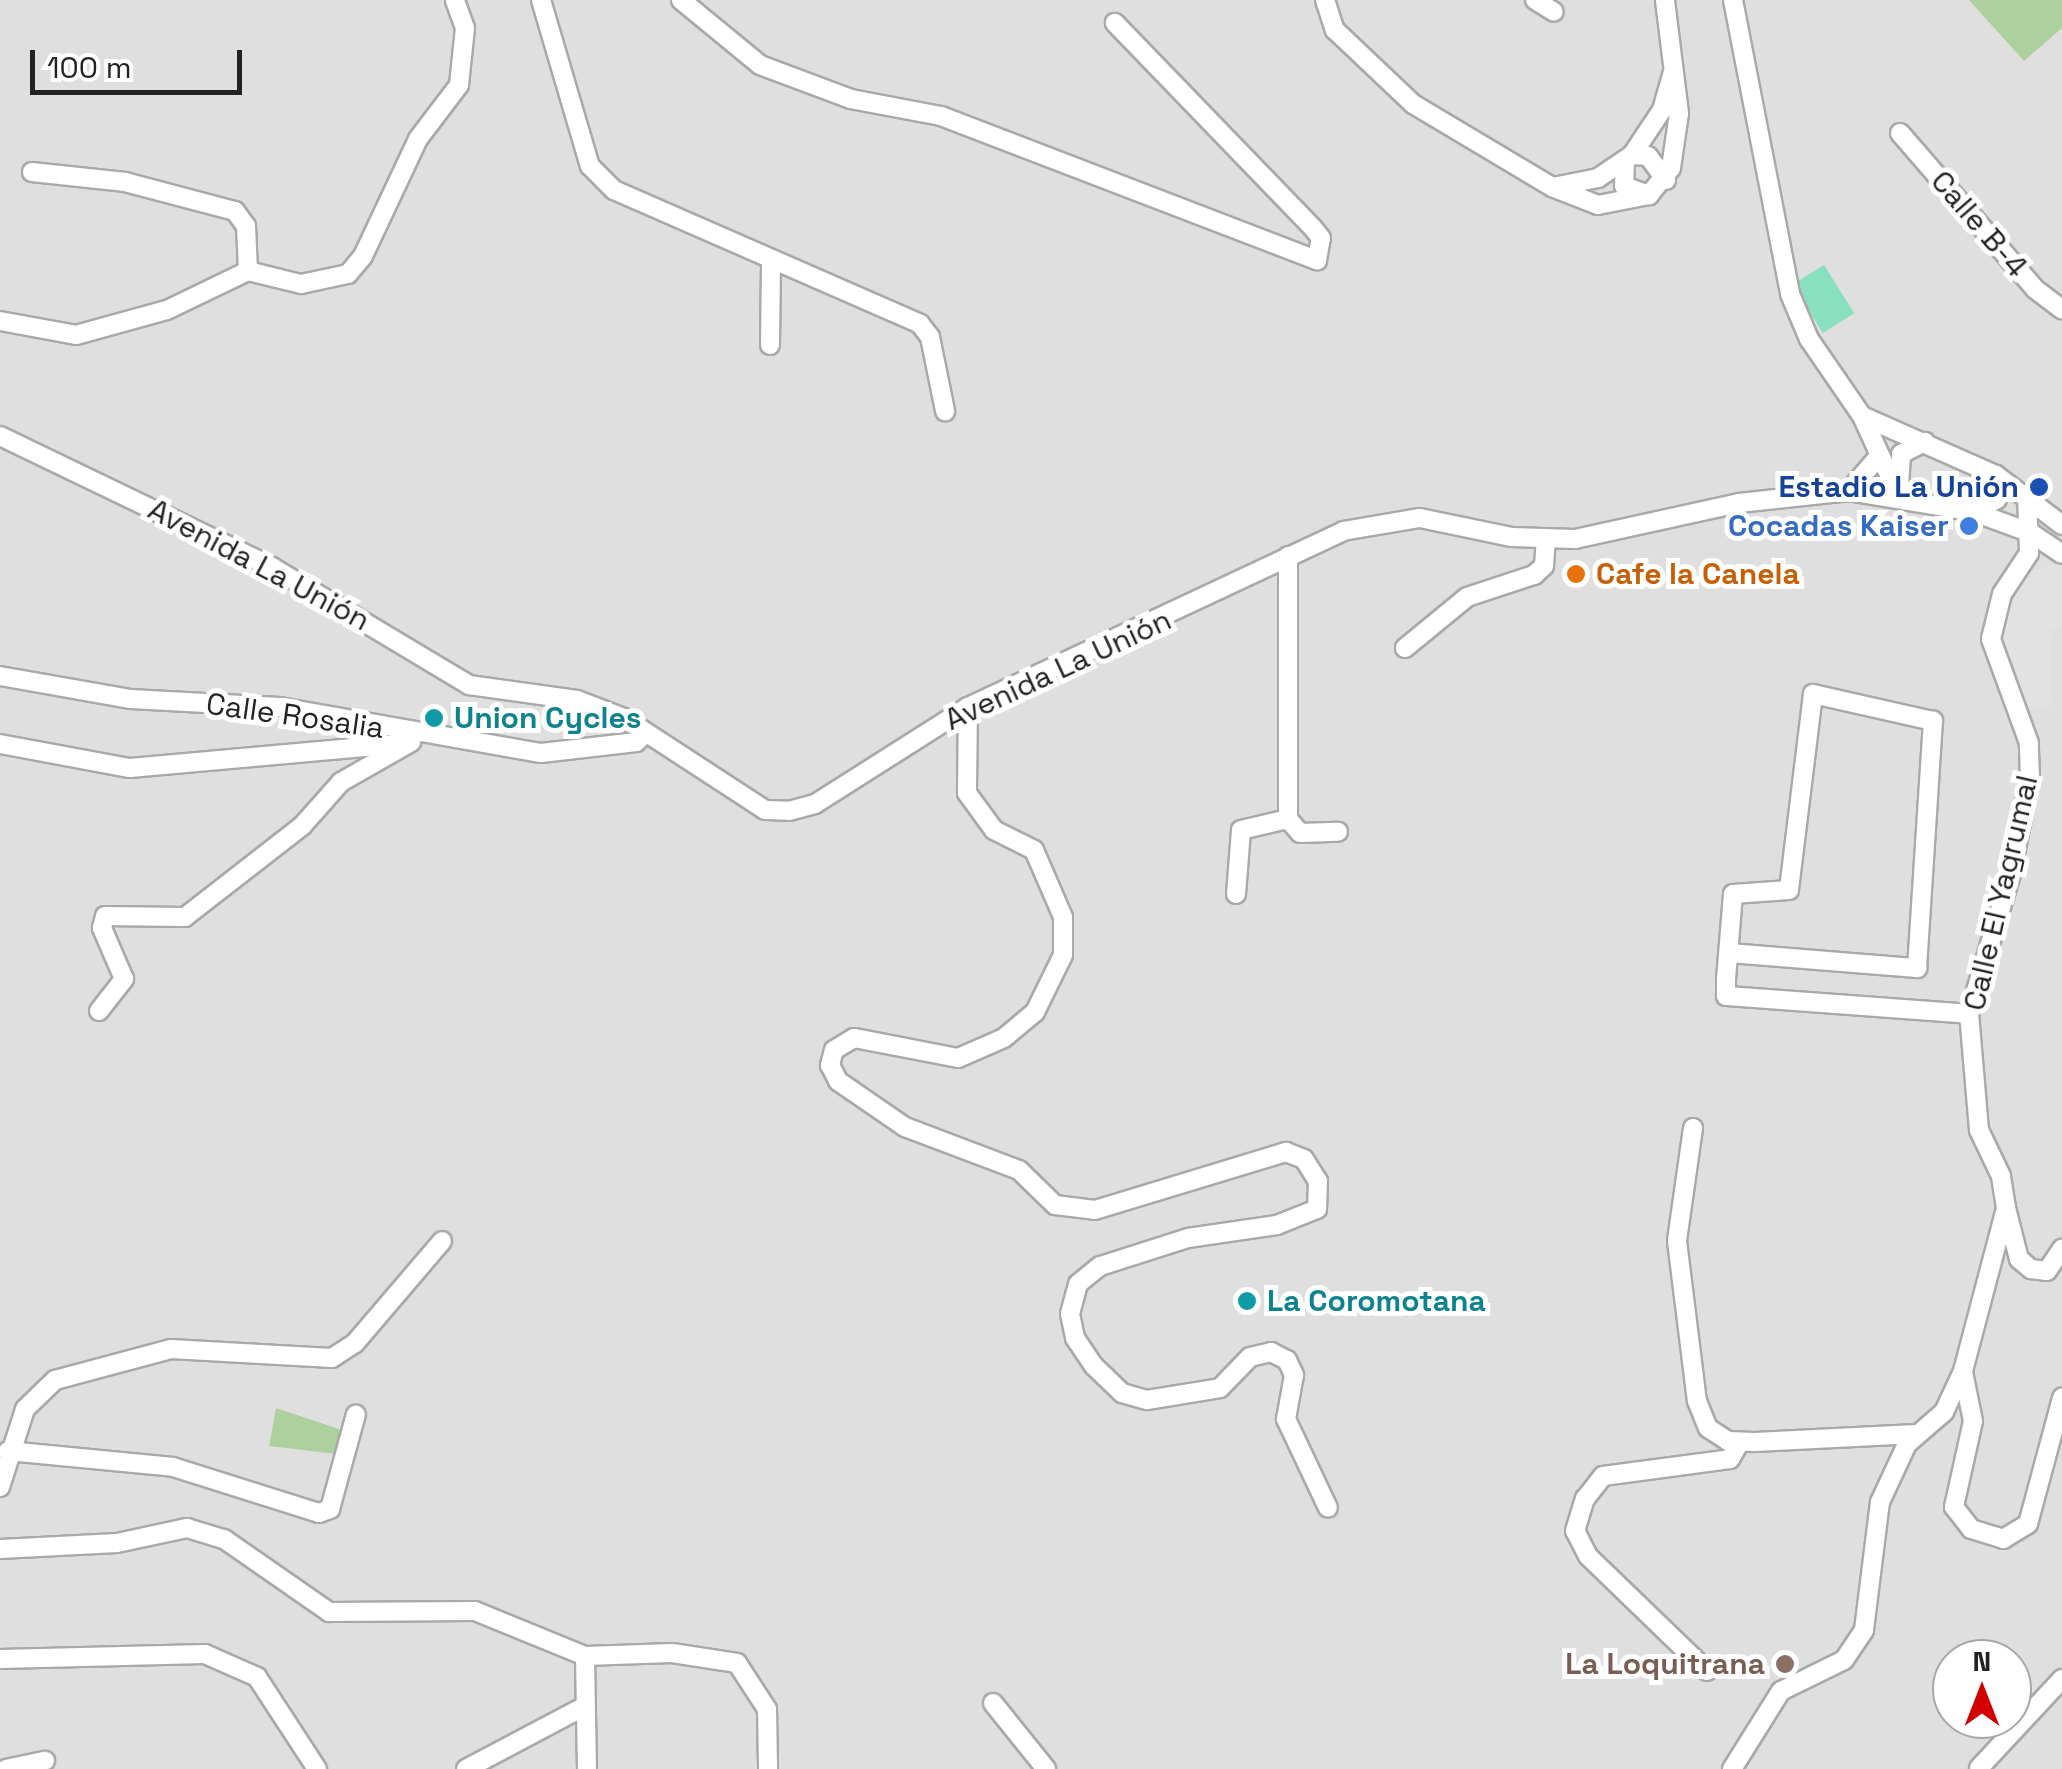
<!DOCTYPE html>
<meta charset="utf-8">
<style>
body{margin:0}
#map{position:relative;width:2062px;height:1769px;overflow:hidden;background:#f2efe9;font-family:"Space Grotesk",sans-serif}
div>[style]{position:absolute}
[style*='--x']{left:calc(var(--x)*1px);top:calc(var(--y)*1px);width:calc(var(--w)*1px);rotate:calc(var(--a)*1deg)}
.residential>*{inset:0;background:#e0dfdf}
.forest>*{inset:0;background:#add19e}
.pitch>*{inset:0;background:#88e0be;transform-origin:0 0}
.parking>*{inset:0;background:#e2e2e2}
.roads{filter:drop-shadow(2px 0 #a9a9a9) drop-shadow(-2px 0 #a9a9a9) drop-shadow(0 2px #a9a9a9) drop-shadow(0 -2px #a9a9a9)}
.minor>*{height:18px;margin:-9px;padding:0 9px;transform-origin:9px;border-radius:9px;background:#fff}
.dots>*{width:28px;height:28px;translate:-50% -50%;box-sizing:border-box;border:5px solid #fff;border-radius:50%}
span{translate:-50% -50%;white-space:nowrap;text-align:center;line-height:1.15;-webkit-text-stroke:10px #fff;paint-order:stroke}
.street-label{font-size:30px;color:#222}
.transit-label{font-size:30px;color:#164399;font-weight:700}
.right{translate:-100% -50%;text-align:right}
.shop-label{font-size:30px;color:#366cbe;font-weight:700}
.food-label{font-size:30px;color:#c56008;font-weight:700}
.left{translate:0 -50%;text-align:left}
.culture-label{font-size:30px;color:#0d838f;font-weight:700}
.education-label{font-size:30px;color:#785e54;font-weight:700}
.north{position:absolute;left:1932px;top:1639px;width:100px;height:100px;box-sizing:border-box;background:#fff;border:2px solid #a7a7a7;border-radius:50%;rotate:0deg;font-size:28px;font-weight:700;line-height:40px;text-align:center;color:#222}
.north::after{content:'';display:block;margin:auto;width:35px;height:45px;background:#d40000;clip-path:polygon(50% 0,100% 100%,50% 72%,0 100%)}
.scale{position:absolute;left:30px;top:50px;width:212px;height:45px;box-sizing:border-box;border:5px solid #222;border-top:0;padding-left:12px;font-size:30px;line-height:35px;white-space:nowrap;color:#222;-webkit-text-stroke:8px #fff;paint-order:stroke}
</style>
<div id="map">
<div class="residential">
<div style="clip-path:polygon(evenodd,0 0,2062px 0,2062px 1769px,0 1769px,0 0,1952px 1659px,2012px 1659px,2012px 1719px,1952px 1719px,1952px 1659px)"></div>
</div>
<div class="forest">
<div style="clip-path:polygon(1969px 0,2062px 0,2062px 28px,2024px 61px)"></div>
<div style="clip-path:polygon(276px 1408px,342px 1430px,336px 1454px,269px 1446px)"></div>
</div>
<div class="pitch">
<div style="left:1824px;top:265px;width:57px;height:37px;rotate:58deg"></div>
</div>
<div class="parking">
<div style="clip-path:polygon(2051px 564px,2062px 566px,2062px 629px,2049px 630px,2051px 707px,2028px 706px,2000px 635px,2006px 599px,2030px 574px)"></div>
</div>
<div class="roads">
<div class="minor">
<div style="--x:541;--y:0;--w:173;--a:73.6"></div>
<div style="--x:590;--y:166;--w:34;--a:45"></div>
<div style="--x:614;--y:190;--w:334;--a:23.6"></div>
<div style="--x:920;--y:324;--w:16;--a:52"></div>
<div style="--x:930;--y:337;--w:76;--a:78.5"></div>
<div style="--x:681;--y:0;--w:102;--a:39.4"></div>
<div style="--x:760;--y:65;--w:97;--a:20.5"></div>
<div style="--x:851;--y:99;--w:92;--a:10.7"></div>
<div style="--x:941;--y:116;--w:403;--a:21"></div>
<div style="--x:1317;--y:260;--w:22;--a:-80"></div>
<div style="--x:1321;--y:238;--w:14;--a:-129"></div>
<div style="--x:1312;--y:227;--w:284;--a:-134"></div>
<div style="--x:1325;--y:0;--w:32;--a:72"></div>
<div style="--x:1335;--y:30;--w:108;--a:43.5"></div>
<div style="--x:1413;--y:104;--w:162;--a:30.8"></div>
<div style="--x:1552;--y:187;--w:49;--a:21.4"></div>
<div style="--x:1598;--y:205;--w:52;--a:-11.1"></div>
<div style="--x:1649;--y:195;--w:35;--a:-51"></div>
<div style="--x:1671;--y:168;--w:56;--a:-81.7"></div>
<div style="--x:1679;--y:113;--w:114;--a:-97.1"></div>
<div style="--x:1535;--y:0;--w:22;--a:32"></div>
<div style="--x:1733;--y:0;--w:299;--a:79"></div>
<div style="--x:1790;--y:294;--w:49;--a:67.1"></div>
<div style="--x:1809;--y:339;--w:93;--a:55.5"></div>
<div style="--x:1862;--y:416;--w:67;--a:65.3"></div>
<div style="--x:1890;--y:477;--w:26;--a:47"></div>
<div style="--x:1900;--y:133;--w:206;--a:49.1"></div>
<div style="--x:2035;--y:289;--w:34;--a:37"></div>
<div style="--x:1632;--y:155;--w:16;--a:4"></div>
<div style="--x:1648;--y:156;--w:30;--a:53"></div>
<div style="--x:1625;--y:160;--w:26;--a:92"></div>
<div style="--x:1624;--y:186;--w:27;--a:20"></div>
<div style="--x:32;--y:172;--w:94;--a:6.1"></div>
<div style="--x:125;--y:182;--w:114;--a:14.8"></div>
<div style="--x:235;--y:211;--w:19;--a:54"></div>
<div style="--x:246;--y:226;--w:45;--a:87.5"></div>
<div style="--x:1553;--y:187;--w:46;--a:-11.3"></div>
<div style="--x:1598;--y:178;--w:41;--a:-34.1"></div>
<div style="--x:1632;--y:155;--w:54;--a:-56.3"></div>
<div style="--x:1662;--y:110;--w:37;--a:-74"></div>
<div style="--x:0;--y:321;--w:77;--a:10.4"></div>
<div style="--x:76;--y:335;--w:94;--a:-15.4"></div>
<div style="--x:167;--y:310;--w:90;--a:-25.7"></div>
<div style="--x:248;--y:271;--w:55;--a:13.8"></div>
<div style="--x:301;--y:284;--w:48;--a:-12"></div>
<div style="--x:348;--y:274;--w:23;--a:-50"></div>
<div style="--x:363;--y:256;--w:129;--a:-64.8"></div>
<div style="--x:418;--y:139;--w:68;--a:-52.8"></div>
<div style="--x:459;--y:85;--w:57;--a:-84"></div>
<div style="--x:465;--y:28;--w:30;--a:-110"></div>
<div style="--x:770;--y:345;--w:82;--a:-89.3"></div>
<div style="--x:1862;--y:416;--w:146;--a:23.8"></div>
<div style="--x:1996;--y:475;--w:83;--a:37.1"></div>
<div style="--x:0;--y:436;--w:302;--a:25.7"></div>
<div style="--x:272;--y:567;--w:230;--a:30.9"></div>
<div style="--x:469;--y:685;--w:109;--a:7.9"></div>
<div style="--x:577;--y:700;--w:50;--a:21"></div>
<div style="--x:624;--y:718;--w:168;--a:33.1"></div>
<div style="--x:765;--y:810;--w:24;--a:2"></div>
<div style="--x:789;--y:811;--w:27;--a:-15"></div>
<div style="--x:815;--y:804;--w:181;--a:-32.4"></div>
<div style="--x:968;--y:707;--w:414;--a:-25.1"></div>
<div style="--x:1343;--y:531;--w:78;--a:-9.6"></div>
<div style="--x:1420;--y:518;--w:94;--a:11.7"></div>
<div style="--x:1512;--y:537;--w:63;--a:1.8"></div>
<div style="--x:1575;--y:539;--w:168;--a:-12.4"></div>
<div style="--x:1739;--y:503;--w:111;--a:-6.2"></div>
<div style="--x:1849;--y:491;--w:127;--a:9.5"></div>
<div style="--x:1974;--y:512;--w:61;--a:20.2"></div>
<div style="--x:2031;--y:533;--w:37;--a:34"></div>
<div style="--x:1899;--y:485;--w:31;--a:-86"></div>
<div style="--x:1901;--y:454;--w:27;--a:-27"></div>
<div style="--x:1849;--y:491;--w:46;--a:-49.4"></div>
<div style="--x:1974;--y:512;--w:26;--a:-29"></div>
<div style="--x:1997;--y:499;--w:24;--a:-92"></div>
<div style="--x:1288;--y:556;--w:263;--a:90"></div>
<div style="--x:1288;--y:819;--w:18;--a:49"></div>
<div style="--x:1300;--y:833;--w:38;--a:-2"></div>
<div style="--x:1405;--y:648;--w:80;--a:-39.4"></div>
<div style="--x:1467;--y:597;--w:71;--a:-18.2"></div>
<div style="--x:1534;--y:575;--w:13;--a:-42"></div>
<div style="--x:1544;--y:566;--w:26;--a:-86"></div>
<div style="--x:0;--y:676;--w:133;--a:10"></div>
<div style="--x:131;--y:699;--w:149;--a:3.1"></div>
<div style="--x:280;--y:707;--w:265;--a:10"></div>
<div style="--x:541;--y:753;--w:96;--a:-6.6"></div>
<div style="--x:636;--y:742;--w:13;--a:-42"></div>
<div style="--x:968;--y:707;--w:86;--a:90.7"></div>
<div style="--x:967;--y:793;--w:46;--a:53.9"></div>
<div style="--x:994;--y:830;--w:45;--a:26.6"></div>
<div style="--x:1034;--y:850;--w:73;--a:66.6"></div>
<div style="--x:1063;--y:917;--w:38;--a:90"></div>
<div style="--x:1063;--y:955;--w:64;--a:116.2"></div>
<div style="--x:1035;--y:1012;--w:40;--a:140"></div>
<div style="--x:1004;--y:1038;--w:50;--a:156.5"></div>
<div style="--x:958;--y:1058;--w:106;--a:-169.1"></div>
<div style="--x:854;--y:1038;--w:23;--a:149"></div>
<div style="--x:834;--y:1050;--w:16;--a:105"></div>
<div style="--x:830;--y:1065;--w:18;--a:63"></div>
<div style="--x:838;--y:1081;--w:81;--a:34.5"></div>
<div style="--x:905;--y:1127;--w:122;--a:20.7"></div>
<div style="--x:1019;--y:1170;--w:50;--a:44.2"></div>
<div style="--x:1055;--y:1205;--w:40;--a:7.1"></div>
<div style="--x:1095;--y:1210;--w:200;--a:-16.9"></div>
<div style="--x:1286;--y:1152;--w:19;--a:21"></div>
<div style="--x:1304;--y:1159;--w:26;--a:58"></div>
<div style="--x:1318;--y:1181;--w:28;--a:92"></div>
<div style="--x:1317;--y:1209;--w:43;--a:158.2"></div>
<div style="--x:1277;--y:1225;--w:90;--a:171.7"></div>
<div style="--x:1188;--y:1238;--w:92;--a:162.3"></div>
<div style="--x:1100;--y:1266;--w:28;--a:141"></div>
<div style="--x:1078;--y:1284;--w:31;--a:105"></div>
<div style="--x:1070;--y:1314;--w:25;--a:78"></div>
<div style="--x:1075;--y:1338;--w:34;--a:56"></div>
<div style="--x:1094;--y:1366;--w:39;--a:44"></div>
<div style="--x:1122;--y:1393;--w:26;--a:16"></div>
<div style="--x:1147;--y:1400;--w:74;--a:-9.3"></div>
<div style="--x:1220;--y:1388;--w:43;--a:-45.9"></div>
<div style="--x:1250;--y:1357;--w:22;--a:-13"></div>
<div style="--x:1271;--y:1352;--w:18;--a:27"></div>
<div style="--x:1287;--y:1360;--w:17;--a:65"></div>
<div style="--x:1294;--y:1375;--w:45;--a:100.3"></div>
<div style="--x:1286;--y:1419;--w:98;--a:64.7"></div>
<div style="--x:0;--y:744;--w:132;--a:10.5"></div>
<div style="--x:130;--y:768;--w:269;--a:-5.1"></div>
<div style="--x:1236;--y:894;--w:64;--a:-85.5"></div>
<div style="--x:1241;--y:830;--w:48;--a:-13.2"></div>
<div style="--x:1729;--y:953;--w:189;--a:4.6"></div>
<div style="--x:1917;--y:968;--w:248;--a:-86.3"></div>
<div style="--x:1933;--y:721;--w:123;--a:-167.3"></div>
<div style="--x:1813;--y:694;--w:197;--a:97"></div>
<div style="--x:1789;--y:890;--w:56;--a:175.9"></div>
<div style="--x:1733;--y:894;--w:86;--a:94.7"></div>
<div style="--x:1726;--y:980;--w:16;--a:90"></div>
<div style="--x:1726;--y:996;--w:244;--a:4.2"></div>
<div style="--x:99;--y:1011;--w:41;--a:-52"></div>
<div style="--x:124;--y:979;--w:56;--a:-113.3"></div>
<div style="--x:102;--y:928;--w:12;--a:-76"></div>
<div style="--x:105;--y:916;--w:80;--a:0.7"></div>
<div style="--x:185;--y:917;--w:148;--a:-37.9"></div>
<div style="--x:302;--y:826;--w:59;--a:-48.4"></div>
<div style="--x:341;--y:782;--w:81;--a:-29.7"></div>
<div style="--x:1693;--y:1128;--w:114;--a:98.1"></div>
<div style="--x:1677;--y:1241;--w:161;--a:82.9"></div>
<div style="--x:1697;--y:1401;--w:29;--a:68"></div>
<div style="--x:1708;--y:1428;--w:24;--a:33"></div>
<div style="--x:1728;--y:1441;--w:26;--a:2"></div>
<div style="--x:1754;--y:1442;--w:163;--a:-2.8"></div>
<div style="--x:2006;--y:1208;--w:53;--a:75.7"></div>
<div style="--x:2019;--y:1259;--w:16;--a:40"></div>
<div style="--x:2031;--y:1269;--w:16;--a:7"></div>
<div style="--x:2047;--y:1271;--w:27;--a:-56"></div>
<div style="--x:1963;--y:1372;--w:50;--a:78.5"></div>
<div style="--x:1973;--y:1421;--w:88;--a:102.5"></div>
<div style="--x:1954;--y:1507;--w:28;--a:52"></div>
<div style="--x:1971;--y:1529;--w:34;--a:17"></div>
<div style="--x:2003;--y:1539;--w:29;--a:-31"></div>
<div style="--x:2028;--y:1524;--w:131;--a:-74.9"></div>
<div style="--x:8;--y:1451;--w:166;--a:5.5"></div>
<div style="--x:173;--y:1467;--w:153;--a:17.5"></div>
<div style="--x:319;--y:1513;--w:12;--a:-20"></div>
<div style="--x:330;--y:1509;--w:98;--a:-74.7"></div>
<div style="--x:0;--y:1487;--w:82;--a:-72.2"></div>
<div style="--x:25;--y:1409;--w:42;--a:-44"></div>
<div style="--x:55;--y:1380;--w:120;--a:-15"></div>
<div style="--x:171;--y:1349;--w:161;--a:3.2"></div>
<div style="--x:332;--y:1358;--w:27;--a:-33"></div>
<div style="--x:355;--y:1343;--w:134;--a:-49.5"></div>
<div style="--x:0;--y:1549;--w:117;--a:-2.9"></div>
<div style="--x:117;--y:1543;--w:72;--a:-12.1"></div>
<div style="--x:187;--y:1528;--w:39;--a:17"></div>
<div style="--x:224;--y:1539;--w:128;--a:34.8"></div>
<div style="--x:329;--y:1612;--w:146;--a:-0.4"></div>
<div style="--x:475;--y:1611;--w:119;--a:22.2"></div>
<div style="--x:585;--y:1656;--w:87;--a:-2"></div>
<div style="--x:672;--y:1653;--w:66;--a:8.7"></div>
<div style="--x:737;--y:1663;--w:55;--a:56.9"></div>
<div style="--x:767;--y:1709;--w:60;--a:89"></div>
<div style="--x:585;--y:1656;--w:113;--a:89"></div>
<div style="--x:0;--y:1659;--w:205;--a:-1.4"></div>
<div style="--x:205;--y:1654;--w:57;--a:23.9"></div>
<div style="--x:257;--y:1677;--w:110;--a:56.9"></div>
<div style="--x:1707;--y:1671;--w:165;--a:-136"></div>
<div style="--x:1588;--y:1556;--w:28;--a:-117"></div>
<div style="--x:1575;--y:1531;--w:34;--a:-73"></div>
<div style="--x:1585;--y:1499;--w:29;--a:-52"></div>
<div style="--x:1603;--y:1476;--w:128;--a:-7.6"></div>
<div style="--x:1730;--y:1459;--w:20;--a:-60"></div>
<div style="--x:993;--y:1703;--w:85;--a:51.2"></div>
<div style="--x:1979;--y:1768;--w:122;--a:-47"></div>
<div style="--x:6;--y:1769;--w:40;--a:-12"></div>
<div style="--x:466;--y:1769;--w:135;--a:-27.9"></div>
<div style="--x:1732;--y:1769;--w:92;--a:-57.9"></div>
<div style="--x:1781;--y:1691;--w:70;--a:-26.2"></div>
<div style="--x:1844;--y:1660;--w:36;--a:-56"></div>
<div style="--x:1864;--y:1630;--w:129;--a:-82.9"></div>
<div style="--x:1880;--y:1502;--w:64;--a:-65"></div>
<div style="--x:1907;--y:1444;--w:49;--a:-40.9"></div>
<div style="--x:1944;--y:1412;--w:45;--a:-65.1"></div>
<div style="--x:1963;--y:1371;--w:169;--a:-75.2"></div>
<div style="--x:2006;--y:1208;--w:32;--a:-99"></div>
<div style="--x:2001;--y:1176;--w:51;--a:-115.6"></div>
<div style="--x:1979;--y:1130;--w:116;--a:-94.9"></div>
<div style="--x:1969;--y:1014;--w:146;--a:-73.3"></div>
<div style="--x:2011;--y:874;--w:98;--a:-78.8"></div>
<div style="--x:2030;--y:778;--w:35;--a:-92"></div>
<div style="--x:2029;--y:743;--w:111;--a:-110.1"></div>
<div style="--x:1991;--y:639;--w:46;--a:-76.3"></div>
<div style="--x:2002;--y:594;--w:49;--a:-56.6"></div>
<div style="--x:2029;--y:553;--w:59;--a:-91.9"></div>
</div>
</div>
<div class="dots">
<div style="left:2039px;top:487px;background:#1a4fb4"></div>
<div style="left:1969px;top:526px;background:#3f7fe0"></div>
<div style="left:1576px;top:574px;background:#e8710a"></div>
<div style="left:434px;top:718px;background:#0f9aa8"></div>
<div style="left:1247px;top:1301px;background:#0f9aa8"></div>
<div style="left:1785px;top:1664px;background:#8d6e63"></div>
</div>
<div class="street-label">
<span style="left:1979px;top:224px;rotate:49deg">Calle B-4</span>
<span style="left:259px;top:565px;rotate:28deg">Avenida La Unión</span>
<span style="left:1058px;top:670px;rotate:-25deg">Avenida La Unión</span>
<span style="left:295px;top:716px;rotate:8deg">Calle Rosalia</span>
<span style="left:2001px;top:893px;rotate:-77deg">Calle El Yagrumal</span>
</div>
<div class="transit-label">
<span class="right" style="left:2019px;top:487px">Estadio La Unión</span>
</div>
<div class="shop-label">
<span class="right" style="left:1949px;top:526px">Cocadas Kaiser</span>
</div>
<div class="food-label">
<span class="left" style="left:1596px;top:574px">Cafe la Canela</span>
</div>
<div class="culture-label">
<span class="left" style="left:454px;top:718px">Union Cycles</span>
<span class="left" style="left:1267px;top:1301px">La Coromotana</span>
</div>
<div class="education-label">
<span class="right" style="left:1765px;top:1664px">La Loquitrana</span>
</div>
<div class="north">N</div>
<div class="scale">100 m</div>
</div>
